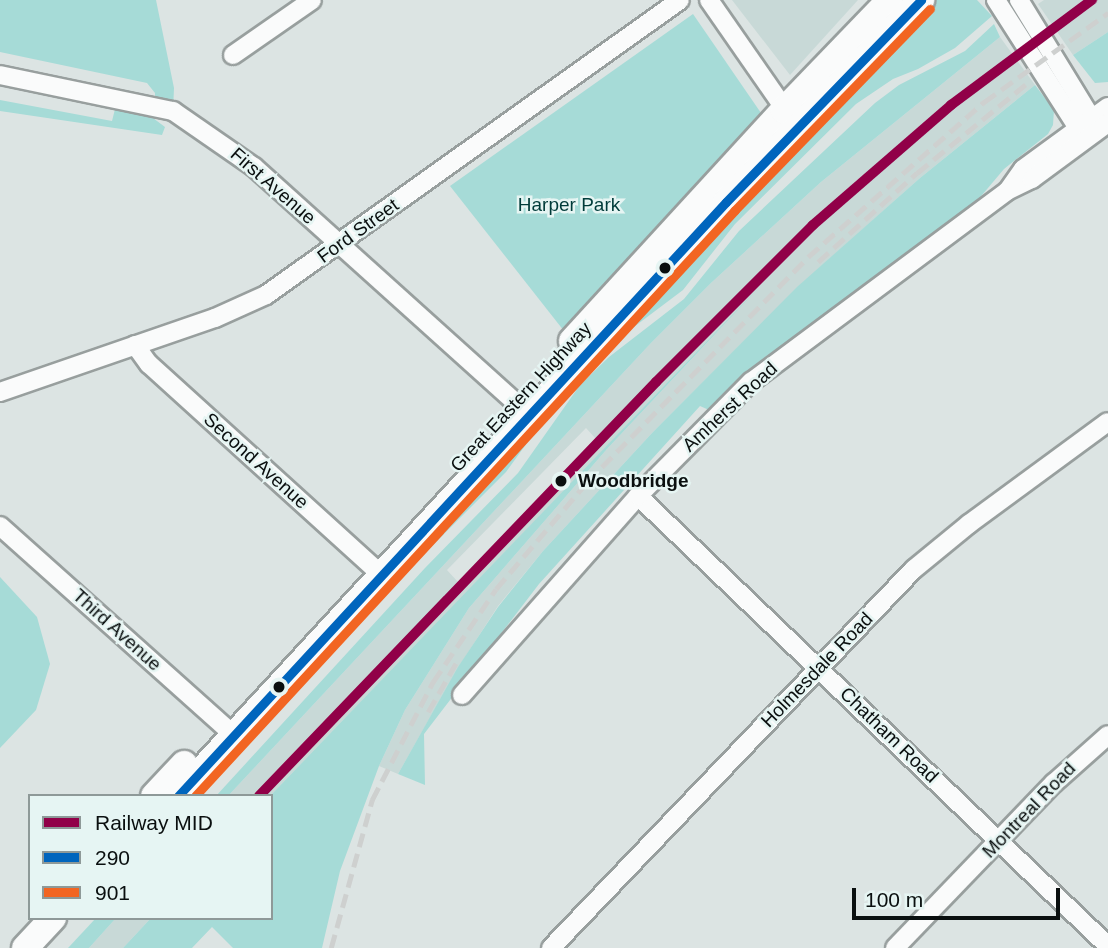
<!DOCTYPE html>
<style>
body{margin:0}
#map{position:relative;width:1108px;height:948px;overflow:hidden;background:#dce4e3;font-family:Helvetica,sans-serif}
div>[style]{position:absolute}
[style*='--x']{left:calc(var(--x)*1px);top:calc(var(--y)*1px);width:calc(var(--w)*1px);rotate:calc(var(--a)*1deg)}
.built>*{inset:0;background:#c8d9d7}
.green>*{inset:0;background:#a6dbd7}
.roads{filter:drop-shadow(2px 0 #989f9e) drop-shadow(-2px 0 #989f9e) drop-shadow(0 2px #989f9e) drop-shadow(0 -2px #989f9e)}
.minor>*{height:18px;margin:-9px;padding:0 9px;transform-origin:9px;border-radius:9px;background:#fafbfb}
.highway>*{height:26px;margin:-13px;padding:0 13px;transform-origin:13px;border-radius:13px;background:#fafbfb}
.rail>*{height:4.5px;margin-top:-2.25px;transform-origin:0;background:repeating-linear-gradient(90deg,#ced0cf 0 14px,transparent 0 21px)}
.bus-1>*{height:9px;margin:-4.5px;padding:0 4.5px;transform-origin:4.5px;border-radius:4.5px;background:#0065bd}
.bus-2>*{height:9px;margin:-4.5px;padding:0 4.5px;transform-origin:4.5px;border-radius:4.5px;background:#f26522}
.rail-1>*{height:10px;margin:-5px;padding:0 5px;transform-origin:5px;border-radius:5px;background:#910048}
.dots>*{width:19px;height:19px;translate:-50% -50%;box-sizing:border-box;border:4px solid #e6f5f3;border-radius:50%}
span{translate:-50% -50%;white-space:nowrap;text-align:center;line-height:1.15;-webkit-text-stroke:5px #e6f5f3;paint-order:stroke}
.street-label{font-size:19px;color:#0a0f0f}
.park-label{font-size:19px;color:#003c3a}
.stop-label{font-size:19px;color:#0a0f0f;font-weight:700}
.left{translate:0 -50%;text-align:left}
.legend{position:absolute;left:28px;top:794px;width:245px;height:126px;box-sizing:border-box;background:#e6f5f3;border:2px solid #8e9998;margin:0;padding:9px 12px;list-style:none;font-size:21px;color:#0a0f0f}
.legend li{display:flex;align-items:center;gap:14px;height:35px}
.legend b{width:35px;border:2px solid #8e9998}
.scale{position:absolute;left:852px;top:888px;width:208px;height:32px;box-sizing:border-box;border:4px solid #0a0f0f;border-top:0;padding-left:9px;font-size:21px;line-height:24px;white-space:nowrap;color:#0a0f0f;-webkit-text-stroke:5px #e6f5f3;paint-order:stroke}
</style>
<div id="map">
<div class="built">
<div style="clip-path:polygon(732px 0,858px 0,790px 75px)"></div>
<div style="clip-path:polygon(1044px 0,1108px 0,1108px 32px,1073px 55px,1038px 4px)"></div>
<div style="clip-path:polygon(evenodd,1000px 37px,1035px 85px,920px 178px,798px 287px,652px 433px,543px 551px,498px 606px,458px 668px,398px 774px,379px 766px,405px 710px,469px 608px,607px 449px,734px 314px,270px 796px,228px 796px,651px 343px,711px 283px,821px 182px,1000px 37px,586px 428px,596px 439px,458px 582px,447px 570px,586px 428px)"></div>
<div style="clip-path:polygon(116px 918px,151px 918px,123px 948px,89px 948px)"></div>
</div>
<div class="green">
<div style="clip-path:polygon(0 0,156px 0,174px 88px,173px 111px,155px 105px,155px 93px,147px 83px,0 52px)"></div>
<div style="clip-path:polygon(936px 0,977px 0,992px 16px,955px 48px,918px 69px,893px 79px,856px 104px,735px 224px,683px 290px,602px 351px,588px 366px,561px 396px,506px 472px,429px 549px,201px 796px,185px 796px,616px 330px,687px 262px,728px 210px,802px 137px,907px 23px)"></div>
<div style="clip-path:polygon(693px 14px,761px 113px,564px 331px,450px 186px)"></div>
<div style="clip-path:polygon(994px 24px,1000px 37px,821px 182px,711px 283px,651px 343px,228px 796px,216px 796px,425px 568px,518px 473px,580px 385px,609px 357px,684px 299px,739px 231px,875px 103px,899px 85px,965px 51px)"></div>
<div style="clip-path:polygon(1108px 32px,1108px 82px,1095px 83px,1073px 55px)"></div>
<div style="clip-path:polygon(1035px 85px,1054px 110px,1053px 125px,1048px 134px,1004px 169px,977px 201px,930px 240px,748px 372px,709px 410px,700px 406px,539px 584px,424px 734px,425px 785px,398px 774px,458px 667px,498px 607px,543px 551px,652px 433px,797px 287px,920px 178px)"></div>
<div style="clip-path:polygon(0 100px,112px 121px,115px 109px,153px 118px,165px 127px,162px 135px,0 111px)"></div>
<div style="clip-path:polygon(764px 282px,607px 449px,469px 608px,405px 710px,379px 766px,340px 871px,322px 948px,233px 948px,212px 927px,192px 948px,123px 948px,151px 918px,271px 918px,270px 796px)"></div>
<div style="clip-path:polygon(0 577px,37px 617px,50px 664px,36px 710px,0 748px)"></div>
<div style="clip-path:polygon(96px 918px,116px 918px,89px 948px,68px 948px)"></div>
</div>
<div class="roads">
<div class="minor">
<div style="--x:709;--y:0;--w:144;--a:55.2"></div>
<div style="--x:996;--y:0;--w:165;--a:57.4"></div>
<div style="--x:1019;--y:0;--w:151;--a:58.5"></div>
<div style="--x:233;--y:55;--w:96;--a:-34.8"></div>
<div style="--x:0;--y:75;--w:177;--a:11.8"></div>
<div style="--x:173;--y:111;--w:98;--a:34.7"></div>
<div style="--x:254;--y:167;--w:370;--a:42"></div>
<div style="--x:1009;--y:189;--w:24;--a:-55"></div>
<div style="--x:1023;--y:169;--w:105;--a:-36.1"></div>
<div style="--x:135;--y:345;--w:24;--a:54"></div>
<div style="--x:149;--y:364;--w:313;--a:42.2"></div>
<div style="--x:0;--y:392;--w:227;--a:-19"></div>
<div style="--x:215;--y:318;--w:56;--a:-24.3"></div>
<div style="--x:266;--y:295;--w:508;--a:-35.47"></div>
<div style="--x:638;--y:496;--w:651;--a:43.75"></div>
<div style="--x:0;--y:526;--w:314;--a:41.8"></div>
<div style="--x:462;--y:695;--w:266;--a:-48.5"></div>
<div style="--x:638;--y:496;--w:161;--a:-45.3"></div>
<div style="--x:751;--y:382;--w:319;--a:-36.7"></div>
<div style="--x:1007;--y:191;--w:28;--a:-26"></div>
<div style="--x:1032;--y:179;--w:94;--a:-36.4"></div>
<div style="--x:551;--y:948;--w:525;--a:-46.24"></div>
<div style="--x:914;--y:569;--w:71;--a:-39.3"></div>
<div style="--x:969;--y:524;--w:172;--a:-36.3"></div>
<div style="--x:895;--y:948;--w:229;--a:-46.1"></div>
<div style="--x:1054;--y:783;--w:72;--a:-41.6"></div>
</div>
<div class="highway">
<div style="--x:572;--y:341;--w:314;--a:-47.5"></div>
<div style="--x:784;--y:110;--w:153;--a:-46.1"></div>
<div style="--x:154;--y:796;--w:44;--a:-46.8"></div>
<div style="--x:178;--y:796;--w:808;--a:-47.31"></div>
<div style="--x:726;--y:202;--w:281;--a:-46"></div>
<div style="--x:25;--y:948;--w:41;--a:-47"></div>
</div>
</div>
<div class="rail">
<div style="--x:818;--y:262;--w:133;--a:-42"></div>
<div style="--x:917;--y:173;--w:147;--a:-39.2"></div>
<div style="--x:428;--y:712;--w:56;--a:-60.3"></div>
<div style="--x:331;--y:948;--w:154;--a:-74.5"></div>
<div style="--x:372;--y:800;--w:133;--a:-62.7"></div>
<div style="--x:433;--y:682;--w:112;--a:-55.9"></div>
<div style="--x:496;--y:589;--w:140;--a:-49.6"></div>
<div style="--x:587;--y:482;--w:315;--a:-45.5"></div>
<div style="--x:808;--y:257;--w:235;--a:-41.4"></div>
<div style="--x:984;--y:102;--w:153;--a:-35.7"></div>
</div>
<div class="bus-1">
<div style="--x:178;--y:796;--w:808;--a:-47.31"></div>
<div style="--x:726;--y:202;--w:281;--a:-46"></div>
</div>
<div class="bus-2">
<div style="--x:195;--y:796;--w:797;--a:-47.34"></div>
<div style="--x:735;--y:210;--w:280;--a:-45.9"></div>
</div>
<div class="rail-1">
<div style="--x:259;--y:796;--w:574;--a:-46.2"></div>
<div style="--x:656;--y:382;--w:222;--a:-45"></div>
<div style="--x:813;--y:225;--w:183;--a:-41"></div>
<div style="--x:951;--y:105;--w:176;--a:-36.7"></div>
</div>
<div class="dots">
<div style="left:665px;top:268px;background:#0a0f0f"></div>
<div style="left:561px;top:481px;background:#0a0f0f"></div>
<div style="left:279px;top:687px;background:#0a0f0f"></div>
</div>
<div class="street-label">
<span style="left:273px;top:186px;rotate:41deg">First Avenue</span>
<span style="left:358px;top:231px;rotate:-36deg">Ford Street</span>
<span style="left:521px;top:397px;rotate:-47deg">Great Eastern Highway</span>
<span style="left:730px;top:407px;rotate:-43deg">Amherst Road</span>
<span style="left:256px;top:461px;rotate:42deg">Second Avenue</span>
<span style="left:117px;top:630px;rotate:42deg">Third Avenue</span>
<span style="left:817px;top:670px;rotate:-46deg">Holmesdale Road</span>
<span style="left:889px;top:735px;rotate:44deg">Chatham Road</span>
<span style="left:1029px;top:810px;rotate:-46deg">Montreal Road</span>
</div>
<div class="park-label">
<span style="left:569px;top:205px">Harper Park</span>
</div>
<div class="stop-label">
<span class="left" style="left:578px;top:481px">Woodbridge</span>
</div>
<ul class="legend">
<li><b style="height:9px;background:#910048"></b>Railway MID</li>
<li><b style="height:9px;background:#0065bd"></b>290</li>
<li><b style="height:9px;background:#f26522"></b>901</li>
</ul>
<div class="scale">100 m</div>
</div>
